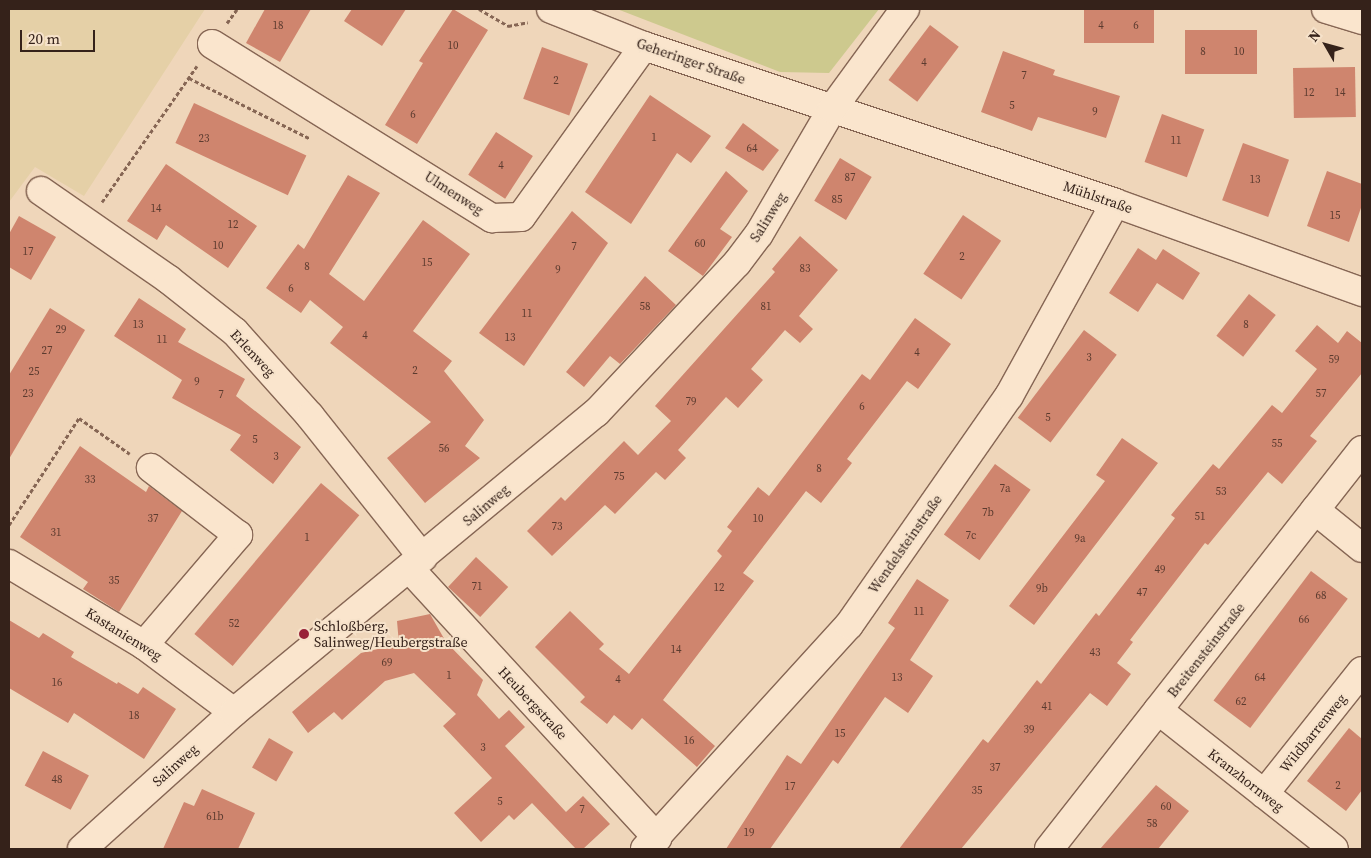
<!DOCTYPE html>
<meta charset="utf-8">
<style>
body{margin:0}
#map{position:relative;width:1371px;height:858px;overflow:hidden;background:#efd6ba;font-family:"Source Serif 4",serif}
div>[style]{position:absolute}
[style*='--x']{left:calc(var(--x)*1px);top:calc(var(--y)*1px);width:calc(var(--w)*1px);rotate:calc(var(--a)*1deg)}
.farmland>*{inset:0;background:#e5d0a7}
.green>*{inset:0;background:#cdc98e}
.building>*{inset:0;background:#cf856e;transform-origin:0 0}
.path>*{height:3px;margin-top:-1.5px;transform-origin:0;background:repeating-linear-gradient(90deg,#866654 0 4px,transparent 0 6.5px)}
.roads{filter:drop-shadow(1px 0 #866654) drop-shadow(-1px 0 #866654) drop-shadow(0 1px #866654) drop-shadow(0 -1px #866654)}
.minor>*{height:28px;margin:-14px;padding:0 14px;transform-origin:14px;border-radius:14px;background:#fae5cd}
.dots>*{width:14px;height:14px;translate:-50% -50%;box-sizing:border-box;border:2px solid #f6e2ca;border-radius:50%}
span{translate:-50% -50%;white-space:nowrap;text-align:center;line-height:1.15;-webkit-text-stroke:4px #f6e2ca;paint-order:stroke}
.number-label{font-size:11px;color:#5c3b2f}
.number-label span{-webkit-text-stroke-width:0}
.street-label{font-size:14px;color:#35221a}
.poi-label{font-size:14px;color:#35221a}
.left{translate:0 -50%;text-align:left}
.frame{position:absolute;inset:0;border:10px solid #35221a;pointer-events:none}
.north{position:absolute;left:1301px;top:20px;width:50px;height:50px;-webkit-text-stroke:4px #f6e2ca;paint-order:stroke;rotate:308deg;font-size:14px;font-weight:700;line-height:20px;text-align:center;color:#35221a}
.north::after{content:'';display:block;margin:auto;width:18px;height:22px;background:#35221a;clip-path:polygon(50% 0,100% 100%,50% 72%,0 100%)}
.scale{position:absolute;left:20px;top:30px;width:75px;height:22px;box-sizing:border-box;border:2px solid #35221a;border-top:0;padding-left:6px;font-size:15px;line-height:18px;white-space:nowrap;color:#35221a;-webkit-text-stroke:4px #f6e2ca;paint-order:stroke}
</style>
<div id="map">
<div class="farmland">
<div style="clip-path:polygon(9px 9px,205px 9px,84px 196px,35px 167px,9px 202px)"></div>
</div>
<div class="green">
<div style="clip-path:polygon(617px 9px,879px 9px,829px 73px,780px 72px)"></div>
</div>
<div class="building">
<div style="clip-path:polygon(265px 9px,311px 9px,280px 62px,246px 43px)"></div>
<div style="clip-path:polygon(352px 9px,406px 9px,382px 46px,344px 21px)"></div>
<div style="clip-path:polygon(453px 9px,488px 30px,417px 144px,385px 125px,423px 63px,419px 61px)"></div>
<div style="left:1084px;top:9px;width:70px;height:34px"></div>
<div style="left:930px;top:25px;width:36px;height:69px;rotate:37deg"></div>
<div style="left:1185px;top:30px;width:72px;height:44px"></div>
<div style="left:542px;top:47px;width:49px;height:55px;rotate:20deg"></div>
<div style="clip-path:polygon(1003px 51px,1055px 70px,1053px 75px,1120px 96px,1106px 138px,1038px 117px,1032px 131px,981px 112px)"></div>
<div style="left:1355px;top:67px;width:50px;height:62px;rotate:89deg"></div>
<div style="clip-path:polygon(650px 95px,711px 136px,691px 163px,677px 153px,631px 224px,585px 192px)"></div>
<div style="left:194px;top:103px;width:124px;height:44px;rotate:25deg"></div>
<div style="left:1162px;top:114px;width:45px;height:51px;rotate:20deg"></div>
<div style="clip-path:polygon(743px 123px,779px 150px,763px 171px,725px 148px)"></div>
<div style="left:496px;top:132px;width:44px;height:51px;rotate:33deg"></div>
<div style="left:1243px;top:143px;width:49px;height:61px;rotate:20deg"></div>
<div style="left:840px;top:158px;width:37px;height:50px;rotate:31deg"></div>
<div style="clip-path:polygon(166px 164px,257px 226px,228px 268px,166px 225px,157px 240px,127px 221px)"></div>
<div style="clip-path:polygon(726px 171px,748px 191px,720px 229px,732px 237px,703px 276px,668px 251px)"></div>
<div style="clip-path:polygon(1327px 171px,1362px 184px,1362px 205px,1349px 242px,1307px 226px)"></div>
<div style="clip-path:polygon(348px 175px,380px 193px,329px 274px,364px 301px,423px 220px,470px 254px,413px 331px,452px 361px,444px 371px,484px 420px,465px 446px,480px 458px,425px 503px,387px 458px,431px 422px,330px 343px,343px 327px,310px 300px,301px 313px,266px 288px,298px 244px,304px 249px)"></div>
<div style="clip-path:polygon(572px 211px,608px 243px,524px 366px,479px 333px)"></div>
<div style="left:963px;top:215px;width:46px;height:71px;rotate:34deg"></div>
<div style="clip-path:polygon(19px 216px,56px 237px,31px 280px,9px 267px,9px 234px)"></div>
<div style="clip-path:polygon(800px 236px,838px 270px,799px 316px,813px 329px,800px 343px,785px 330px,751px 369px,763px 380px,738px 408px,726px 397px,678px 450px,686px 458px,665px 480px,656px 472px,615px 514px,605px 505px,552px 556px,527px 531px,561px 497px,565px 501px,624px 441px,638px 455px,671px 421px,655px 406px,775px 272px,772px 269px)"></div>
<div style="clip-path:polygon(1138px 248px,1156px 260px,1163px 249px,1200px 273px,1183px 300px,1157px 283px,1138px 312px,1109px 293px)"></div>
<div style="clip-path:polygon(645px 276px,676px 305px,620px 364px,610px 356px,584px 387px,566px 372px)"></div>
<div style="left:1249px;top:294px;width:34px;height:53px;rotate:38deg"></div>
<div style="clip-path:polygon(139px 298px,186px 329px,178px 342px,245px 379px,236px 396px,301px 447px,273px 484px,230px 450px,241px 435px,172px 398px,182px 380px,114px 336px)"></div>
<div style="clip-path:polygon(50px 308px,85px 330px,9px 459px,9px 375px)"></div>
<div style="clip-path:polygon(915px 318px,951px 344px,918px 389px,907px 381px,847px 459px,852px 463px,821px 503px,806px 491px,743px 573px,754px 581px,663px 700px,715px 746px,697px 767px,642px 718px,632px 730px,614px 715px,607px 724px,580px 702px,585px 697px,535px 647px,570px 611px,604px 644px,599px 649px,629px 674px,722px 556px,717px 551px,732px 531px,727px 527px,758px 487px,769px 496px,862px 374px,870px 380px)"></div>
<div style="clip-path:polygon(1317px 325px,1338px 343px,1347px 331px,1362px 343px,1362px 373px,1310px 436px,1317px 441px,1282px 484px,1268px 472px,1208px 545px,1205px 543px,1130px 640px,1133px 642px,1117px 663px,1131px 674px,1107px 706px,1090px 693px,961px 849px,899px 849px,983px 739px,988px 743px,1037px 680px,1041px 684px,1096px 613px,1099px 616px,1175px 518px,1171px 515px,1213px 464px,1219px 469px,1272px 405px,1282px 413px,1317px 369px,1295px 351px)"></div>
<div style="left:1084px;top:330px;width:41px;height:110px;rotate:37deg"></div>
<div style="clip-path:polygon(1122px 438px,1158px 463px,1034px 625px,1009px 606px,1105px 481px,1096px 475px)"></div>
<div style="clip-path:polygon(80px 446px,146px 492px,149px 486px,182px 511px,119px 612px,83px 589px,88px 582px,20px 537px)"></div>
<div style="left:995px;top:464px;width:44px;height:87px;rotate:36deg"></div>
<div style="left:321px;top:483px;width:50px;height:197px;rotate:40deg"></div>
<div style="left:476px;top:557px;width:44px;height:41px;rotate:43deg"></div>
<div style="left:1311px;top:571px;width:46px;height:162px;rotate:37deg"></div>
<div style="clip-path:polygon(917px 579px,949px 600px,910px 660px,933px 676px,908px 713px,885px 697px,838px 764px,833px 760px,770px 849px,726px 849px,787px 755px,801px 764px,895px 628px,888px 623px)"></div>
<div style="clip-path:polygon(430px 614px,446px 642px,483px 680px,477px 695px,499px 719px,509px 710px,525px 727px,505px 746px,566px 812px,583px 796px,610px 824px,583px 849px,576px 849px,532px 803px,514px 820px,509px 815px,481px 842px,454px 813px,492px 778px,443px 726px,456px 714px,414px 673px,385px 681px,342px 720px,334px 712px,308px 733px,292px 712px,361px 653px,399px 644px,397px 621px)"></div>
<div style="clip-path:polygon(9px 620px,39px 638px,43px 633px,74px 652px,71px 657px,117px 684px,118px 682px,138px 694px,143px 687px,176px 709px,144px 759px,74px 713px,68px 723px,9px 688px)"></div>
<div style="clip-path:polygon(1349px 728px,1362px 739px,1362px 790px,1346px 811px,1307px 781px)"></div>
<div style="left:269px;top:738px;width:28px;height:34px;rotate:30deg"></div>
<div style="left:43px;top:751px;width:52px;height:39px;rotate:28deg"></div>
<div style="clip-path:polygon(1156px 785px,1189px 811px,1158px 849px,1100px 849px)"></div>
<div style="clip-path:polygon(202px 789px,255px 813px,238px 849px,163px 849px,184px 802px,194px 806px)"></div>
</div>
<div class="path">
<div style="--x:479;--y:9;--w:34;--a:30"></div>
<div style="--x:508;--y:26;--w:20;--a:-11"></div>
<div style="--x:227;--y:23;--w:17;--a:-54"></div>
<div style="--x:189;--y:78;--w:136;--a:26.6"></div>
<div style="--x:102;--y:202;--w:166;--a:-55.1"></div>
<div style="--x:9;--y:525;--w:128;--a:-56.8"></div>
<div style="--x:79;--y:418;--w:62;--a:35.2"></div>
</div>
<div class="roads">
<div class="minor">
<div style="--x:551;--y:9;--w:100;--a:21.7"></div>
<div style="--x:644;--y:46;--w:496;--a:18.4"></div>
<div style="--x:1115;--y:203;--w:263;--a:19.8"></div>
<div style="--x:1326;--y:9;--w:38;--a:17"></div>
<div style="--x:212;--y:44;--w:330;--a:31.9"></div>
<div style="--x:492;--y:218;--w:29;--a:-2"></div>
<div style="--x:521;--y:217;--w:211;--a:-54.3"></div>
<div style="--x:41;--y:191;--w:155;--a:34.7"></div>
<div style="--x:168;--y:279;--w:85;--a:38.3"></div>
<div style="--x:235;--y:332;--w:113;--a:48.2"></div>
<div style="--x:310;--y:416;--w:181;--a:51.5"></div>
<div style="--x:1315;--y:510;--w:60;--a:39"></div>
<div style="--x:9;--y:564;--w:157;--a:31"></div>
<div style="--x:144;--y:645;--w:112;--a:36.7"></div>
<div style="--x:409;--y:568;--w:367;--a:47.4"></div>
<div style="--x:144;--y:645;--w:145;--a:-49.5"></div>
<div style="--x:238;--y:535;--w:110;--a:-142.4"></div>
<div style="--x:1158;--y:710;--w:224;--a:38.3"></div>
<div style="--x:1264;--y:794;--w:157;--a:-51.5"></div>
<div style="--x:82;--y:849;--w:205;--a:-42"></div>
<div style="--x:234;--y:712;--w:470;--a:-39.6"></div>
<div style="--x:596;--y:413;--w:206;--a:-46.8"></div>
<div style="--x:737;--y:263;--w:36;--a:-53"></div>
<div style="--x:759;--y:234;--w:145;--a:-59.7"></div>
<div style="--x:832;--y:109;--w:124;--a:-53.9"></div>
<div style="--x:645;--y:849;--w:303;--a:-47.7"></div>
<div style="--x:849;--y:625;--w:279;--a:-55.1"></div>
<div style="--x:1009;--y:396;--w:220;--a:-61.2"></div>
<div style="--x:1049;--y:849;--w:507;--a:-51.89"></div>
</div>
</div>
<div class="dots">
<div style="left:304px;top:634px;background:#982238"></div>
</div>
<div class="number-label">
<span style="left:278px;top:26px">18</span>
<span style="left:1101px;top:26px">4</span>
<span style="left:1136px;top:26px">6</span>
<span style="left:453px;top:46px">10</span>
<span style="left:1203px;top:52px">8</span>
<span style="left:1239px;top:52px">10</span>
<span style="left:924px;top:63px">4</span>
<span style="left:1024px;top:76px">7</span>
<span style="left:556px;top:81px">2</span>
<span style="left:1309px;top:93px">12</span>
<span style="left:1340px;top:93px">14</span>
<span style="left:1012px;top:106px">5</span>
<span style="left:1095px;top:112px">9</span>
<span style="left:413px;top:115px">6</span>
<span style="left:654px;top:138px">1</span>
<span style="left:204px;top:139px">23</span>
<span style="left:1176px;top:141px">11</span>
<span style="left:752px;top:149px">64</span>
<span style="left:501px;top:166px">4</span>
<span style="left:850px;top:178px">87</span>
<span style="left:1255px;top:180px">13</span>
<span style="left:837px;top:200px">85</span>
<span style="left:156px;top:209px">14</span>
<span style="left:1335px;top:216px">15</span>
<span style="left:233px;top:225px">12</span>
<span style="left:700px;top:244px">60</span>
<span style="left:218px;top:246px">10</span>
<span style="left:574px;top:247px">7</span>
<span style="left:28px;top:252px">17</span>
<span style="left:962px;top:257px">2</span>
<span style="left:427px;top:263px">15</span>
<span style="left:307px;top:267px">8</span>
<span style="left:805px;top:269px">83</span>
<span style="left:558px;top:270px">9</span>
<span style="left:291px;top:289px">6</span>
<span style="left:645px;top:307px">58</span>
<span style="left:766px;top:307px">81</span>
<span style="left:527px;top:314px">11</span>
<span style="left:138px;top:325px">13</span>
<span style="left:1246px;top:325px">8</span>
<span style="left:61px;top:330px">29</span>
<span style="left:365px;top:336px">4</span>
<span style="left:510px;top:338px">13</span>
<span style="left:162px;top:340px">11</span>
<span style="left:47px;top:351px">27</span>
<span style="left:917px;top:353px">4</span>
<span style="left:1089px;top:358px">3</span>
<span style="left:1334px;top:360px">59</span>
<span style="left:415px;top:371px">2</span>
<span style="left:34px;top:372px">25</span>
<span style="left:197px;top:382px">9</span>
<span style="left:28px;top:394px">23</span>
<span style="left:1321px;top:394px">57</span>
<span style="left:221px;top:395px">7</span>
<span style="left:691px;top:402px">79</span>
<span style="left:862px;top:407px">6</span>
<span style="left:1048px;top:418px">5</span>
<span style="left:255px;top:440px">5</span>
<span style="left:1277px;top:444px">55</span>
<span style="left:444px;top:449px">56</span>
<span style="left:276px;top:457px">3</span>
<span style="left:819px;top:469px">8</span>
<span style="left:619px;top:477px">75</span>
<span style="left:90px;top:480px">33</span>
<span style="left:1005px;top:489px">7a</span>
<span style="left:1221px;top:492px">53</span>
<span style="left:988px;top:513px">7b</span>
<span style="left:1200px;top:517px">51</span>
<span style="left:153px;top:519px">37</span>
<span style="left:758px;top:519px">10</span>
<span style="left:557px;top:527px">73</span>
<span style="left:56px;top:533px">31</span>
<span style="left:971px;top:536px">7c</span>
<span style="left:307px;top:538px">1</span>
<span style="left:1080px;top:539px">9a</span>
<span style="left:1160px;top:570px">49</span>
<span style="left:114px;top:581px">35</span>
<span style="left:477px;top:587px">71</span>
<span style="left:719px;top:588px">12</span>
<span style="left:1042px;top:589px">9b</span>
<span style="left:1142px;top:593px">47</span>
<span style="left:1321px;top:596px">68</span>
<span style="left:919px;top:612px">11</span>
<span style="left:1304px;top:620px">66</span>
<span style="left:234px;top:624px">52</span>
<span style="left:676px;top:650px">14</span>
<span style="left:1095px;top:653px">43</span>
<span style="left:387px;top:663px">69</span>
<span style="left:449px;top:676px">1</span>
<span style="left:897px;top:678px">13</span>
<span style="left:1260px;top:678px">64</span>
<span style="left:618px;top:680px">4</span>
<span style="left:57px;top:683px">16</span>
<span style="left:1241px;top:702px">62</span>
<span style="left:1047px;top:707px">41</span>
<span style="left:134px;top:716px">18</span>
<span style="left:1029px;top:730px">39</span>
<span style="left:840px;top:734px">15</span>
<span style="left:689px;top:741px">16</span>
<span style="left:483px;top:748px">3</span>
<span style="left:995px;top:768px">37</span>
<span style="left:57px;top:780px">48</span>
<span style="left:1338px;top:786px">2</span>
<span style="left:790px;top:787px">17</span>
<span style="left:977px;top:791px">35</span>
<span style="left:500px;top:802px">5</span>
<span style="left:1166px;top:807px">60</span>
<span style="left:582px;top:810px">7</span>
<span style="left:215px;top:817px">61b</span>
<span style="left:1152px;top:824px">58</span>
<span style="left:749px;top:833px">19</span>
</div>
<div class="street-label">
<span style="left:691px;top:61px;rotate:19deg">Geheringer Straße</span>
<span style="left:454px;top:193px;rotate:33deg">Ulmenweg</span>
<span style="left:1098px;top:197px;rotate:19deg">Mühlstraße</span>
<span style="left:768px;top:217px;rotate:-58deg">Salinweg</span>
<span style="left:253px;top:353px;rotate:47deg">Erlenweg</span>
<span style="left:486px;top:505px;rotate:-40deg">Salinweg</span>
<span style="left:905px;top:544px;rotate:-55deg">Wendelsteinstraße</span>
<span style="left:124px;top:634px;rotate:32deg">Kastanienweg</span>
<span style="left:1206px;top:650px;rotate:-52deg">Breitensteinstraße</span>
<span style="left:533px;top:703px;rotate:47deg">Heubergstraße</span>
<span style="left:1313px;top:733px;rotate:-51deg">Wildbarrenweg</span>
<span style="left:175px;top:765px;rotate:-42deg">Salinweg</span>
<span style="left:1246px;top:780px;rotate:38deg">Kranzhornweg</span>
</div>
<div class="poi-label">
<span class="left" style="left:314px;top:634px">Schloßberg,<br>Salinweg/Heubergstraße</span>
</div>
<div class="frame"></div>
<div class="north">N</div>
<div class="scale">20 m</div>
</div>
